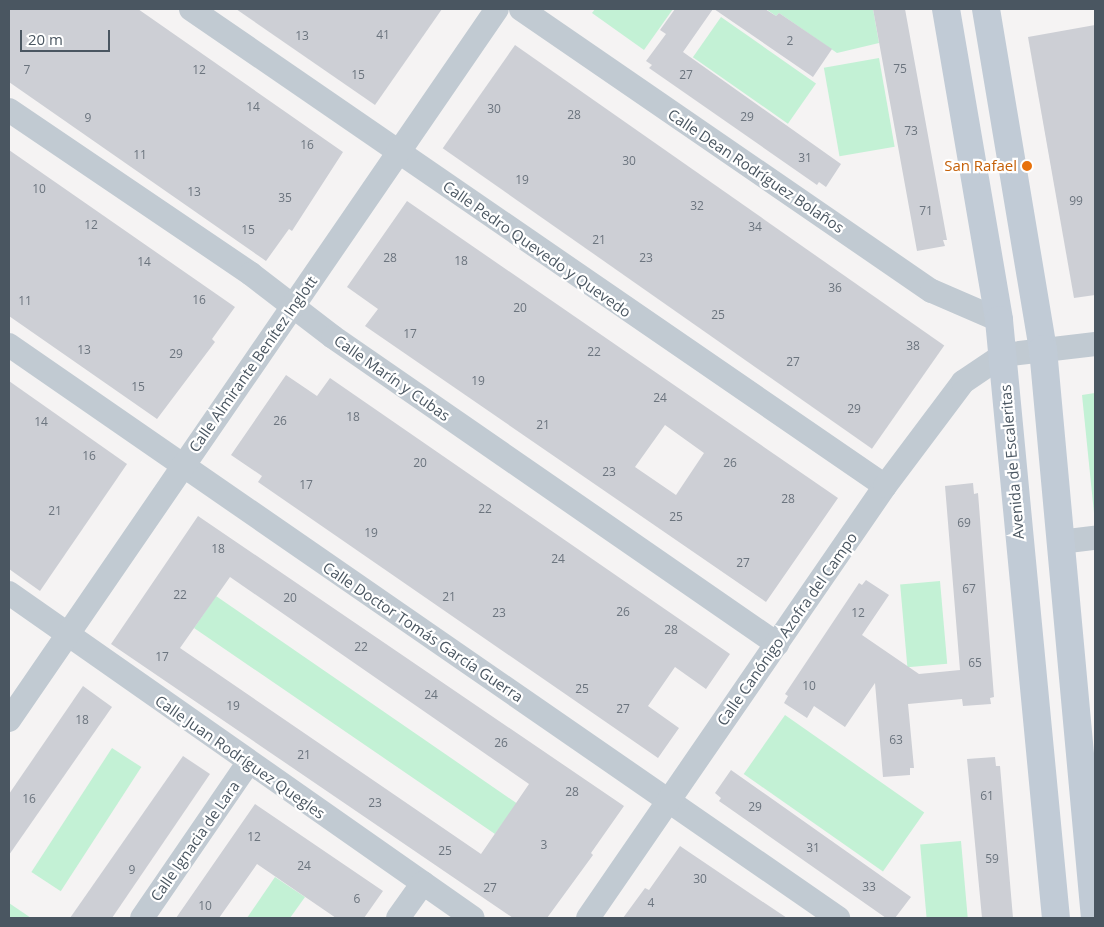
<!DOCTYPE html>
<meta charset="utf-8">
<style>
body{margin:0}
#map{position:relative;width:1104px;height:927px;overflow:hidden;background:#f5f3f3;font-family:"Open Sans",sans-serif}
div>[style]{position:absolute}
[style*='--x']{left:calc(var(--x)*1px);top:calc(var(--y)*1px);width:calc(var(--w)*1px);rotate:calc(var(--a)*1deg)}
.green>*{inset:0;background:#c3f1d5;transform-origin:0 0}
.building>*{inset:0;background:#cdcfd5;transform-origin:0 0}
.street>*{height:24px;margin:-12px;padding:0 12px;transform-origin:12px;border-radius:12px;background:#c1cad2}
.secondary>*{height:28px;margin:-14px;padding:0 14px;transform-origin:14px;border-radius:14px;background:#c1cbd6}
.dots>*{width:14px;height:14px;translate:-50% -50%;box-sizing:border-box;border:2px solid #fff;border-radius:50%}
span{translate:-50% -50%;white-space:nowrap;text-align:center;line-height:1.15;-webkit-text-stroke:4.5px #fff;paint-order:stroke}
.number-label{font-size:12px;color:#6b747e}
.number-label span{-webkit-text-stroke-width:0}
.food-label{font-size:15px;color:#c56008}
.right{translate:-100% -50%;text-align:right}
.street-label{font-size:15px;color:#4a5661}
.frame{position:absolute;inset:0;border:10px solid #4a5661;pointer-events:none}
.scale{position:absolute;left:20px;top:30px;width:90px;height:22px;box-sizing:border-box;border:2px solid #4a5661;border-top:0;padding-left:6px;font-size:15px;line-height:18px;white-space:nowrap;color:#4a5661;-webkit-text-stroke:4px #fff;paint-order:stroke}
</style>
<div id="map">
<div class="green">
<div style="clip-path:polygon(595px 9px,673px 9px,644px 50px,592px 13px)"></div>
<div style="clip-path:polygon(766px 9px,873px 9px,879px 43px,837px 53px,779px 13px,776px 16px)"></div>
<div style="left:721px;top:17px;width:116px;height:49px;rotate:35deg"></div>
<div style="left:879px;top:58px;width:90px;height:56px;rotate:80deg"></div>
<div style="clip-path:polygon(1095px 393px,1095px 513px,1094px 513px,1082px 395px)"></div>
<div style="left:940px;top:581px;width:83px;height:40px;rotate:85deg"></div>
<div style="clip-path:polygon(216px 596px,541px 820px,510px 813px,495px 834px,194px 628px)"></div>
<div style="left:785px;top:715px;width:170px;height:72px;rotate:35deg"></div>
<div style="left:112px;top:748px;width:35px;height:148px;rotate:33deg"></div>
<div style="left:961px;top:841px;width:77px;height:41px;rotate:85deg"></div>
<div style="clip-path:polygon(275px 877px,305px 897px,290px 918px,247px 918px)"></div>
<div style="clip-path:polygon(9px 903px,31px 918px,9px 918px)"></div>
</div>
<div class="building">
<div style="clip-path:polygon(9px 9px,138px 9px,343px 152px,292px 231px,289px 229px,266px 261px,9px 82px)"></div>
<div style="clip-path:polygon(236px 9px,442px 9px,375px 105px)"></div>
<div style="clip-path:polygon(675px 9px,713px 9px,683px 52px,841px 164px,826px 187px,819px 182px,817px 185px,649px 68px,652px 65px,646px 61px,666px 34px,660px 30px)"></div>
<div style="clip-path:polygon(714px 9px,765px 9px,776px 16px,779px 13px,832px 49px,813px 77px)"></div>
<div style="clip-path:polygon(873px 9px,905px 9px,947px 240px,943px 240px,945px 246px,917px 251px)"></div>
<div style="clip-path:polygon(1095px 25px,1095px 295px,1074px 298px,1028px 37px)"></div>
<div style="left:515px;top:45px;width:524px;height:126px;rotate:35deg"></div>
<div style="clip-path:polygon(9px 150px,235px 307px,212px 339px,215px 342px,157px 419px,9px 316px)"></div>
<div style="clip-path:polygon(evenodd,407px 201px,838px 498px,766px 602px,365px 326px,378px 309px,347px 287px,407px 201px,665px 425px,704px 453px,676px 495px,635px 467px,665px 425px)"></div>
<div style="clip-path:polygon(286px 375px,317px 396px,330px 378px,730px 654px,706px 689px,675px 667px,648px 706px,679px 728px,658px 758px,258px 482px,262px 476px,231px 455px)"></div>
<div style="clip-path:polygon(9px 381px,127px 464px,40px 591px,9px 569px)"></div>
<div style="clip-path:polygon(973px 483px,974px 494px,978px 493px,994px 697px,990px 698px,991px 704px,963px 706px,962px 699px,908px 704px,914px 768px,910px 768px,910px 775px,883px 777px,875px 683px,845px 727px,814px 706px,807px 718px,784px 703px,788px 696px,785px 694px,859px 583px,862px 585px,866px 580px,889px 595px,862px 635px,919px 674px,960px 670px,945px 486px)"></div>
<div style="clip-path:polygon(evenodd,198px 516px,624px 806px,591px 853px,593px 855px,547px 918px,513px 918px,111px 644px,198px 516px,230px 577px,529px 784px,481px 854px,180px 648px,230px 577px)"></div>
<div style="clip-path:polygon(83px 686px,112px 707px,9px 855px,9px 794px)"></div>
<div style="clip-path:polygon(183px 756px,210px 774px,112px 918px,70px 918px)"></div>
<div style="clip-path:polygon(995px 757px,996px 766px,1000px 766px,1013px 918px,982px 918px,967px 759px)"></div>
<div style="clip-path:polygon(731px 770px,911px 897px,895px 918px,886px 918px,719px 801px,721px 798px,715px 793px)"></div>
<div style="clip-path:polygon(255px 804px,383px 891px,364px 918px,336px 918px,257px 864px,219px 918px,176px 918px)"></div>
<div style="clip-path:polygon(680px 846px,751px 894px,787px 918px,623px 918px,645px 888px,649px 890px)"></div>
</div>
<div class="street">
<div style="--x:191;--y:9;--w:842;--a:34.5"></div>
<div style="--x:521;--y:9;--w:498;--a:34.5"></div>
<div style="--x:932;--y:291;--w:73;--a:23.4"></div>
<div style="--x:9;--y:110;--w:292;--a:34.1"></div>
<div style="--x:251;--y:274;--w:103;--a:37.5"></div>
<div style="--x:333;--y:337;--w:540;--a:34.66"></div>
<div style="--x:9;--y:345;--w:1008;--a:34.65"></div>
<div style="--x:1060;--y:542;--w:35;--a:-7"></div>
<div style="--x:9;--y:593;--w:566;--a:35.01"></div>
<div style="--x:9;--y:720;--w:862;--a:-55.54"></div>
<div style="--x:142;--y:918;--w:188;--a:-55.6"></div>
<div style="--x:398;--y:918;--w:43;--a:-54.5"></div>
<div style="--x:588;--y:918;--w:524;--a:-55.49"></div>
<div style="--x:885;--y:486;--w:130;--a:-53.1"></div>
<div style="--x:963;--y:382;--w:48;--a:-34"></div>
<div style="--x:1003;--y:355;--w:93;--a:-6.8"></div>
</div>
<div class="secondary">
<div style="--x:946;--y:9;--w:315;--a:80.3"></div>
<div style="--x:999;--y:320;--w:601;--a:84.56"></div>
<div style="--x:986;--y:9;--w:345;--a:80.5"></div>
<div style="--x:1043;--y:349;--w:571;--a:84.78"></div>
</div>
<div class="dots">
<div style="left:1027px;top:166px;background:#e8710a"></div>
</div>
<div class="number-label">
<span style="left:383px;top:35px">41</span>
<span style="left:302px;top:36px">13</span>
<span style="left:790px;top:41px">2</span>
<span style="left:900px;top:69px">75</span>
<span style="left:27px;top:70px">7</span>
<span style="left:199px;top:70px">12</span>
<span style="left:358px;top:75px">15</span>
<span style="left:686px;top:75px">27</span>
<span style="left:253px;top:107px">14</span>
<span style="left:494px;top:109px">30</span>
<span style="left:574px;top:115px">28</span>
<span style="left:747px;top:117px">29</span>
<span style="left:88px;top:118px">9</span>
<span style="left:911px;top:131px">73</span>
<span style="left:307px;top:145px">16</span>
<span style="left:140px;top:155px">11</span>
<span style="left:805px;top:158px">31</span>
<span style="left:629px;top:161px">30</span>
<span style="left:522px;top:180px">19</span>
<span style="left:39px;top:189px">10</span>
<span style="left:194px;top:192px">13</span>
<span style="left:285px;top:198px">35</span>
<span style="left:1076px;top:201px">99</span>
<span style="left:697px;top:206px">32</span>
<span style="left:926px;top:211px">71</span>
<span style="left:91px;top:225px">12</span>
<span style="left:755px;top:227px">34</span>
<span style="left:248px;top:230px">15</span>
<span style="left:599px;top:240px">21</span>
<span style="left:390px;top:258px">28</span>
<span style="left:646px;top:258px">23</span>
<span style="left:461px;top:261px">18</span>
<span style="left:144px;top:262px">14</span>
<span style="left:835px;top:288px">36</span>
<span style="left:199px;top:300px">16</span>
<span style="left:25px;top:301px">11</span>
<span style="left:520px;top:308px">20</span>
<span style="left:718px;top:315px">25</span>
<span style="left:410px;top:334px">17</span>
<span style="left:913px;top:346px">38</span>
<span style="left:84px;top:350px">13</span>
<span style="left:594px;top:352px">22</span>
<span style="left:176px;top:354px">29</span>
<span style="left:793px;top:362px">27</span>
<span style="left:478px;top:381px">19</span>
<span style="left:138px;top:387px">15</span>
<span style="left:660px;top:398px">24</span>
<span style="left:854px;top:409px">29</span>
<span style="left:353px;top:417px">18</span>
<span style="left:280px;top:421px">26</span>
<span style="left:41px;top:422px">14</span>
<span style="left:543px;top:425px">21</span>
<span style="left:89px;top:456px">16</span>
<span style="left:420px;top:463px">20</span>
<span style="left:730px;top:463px">26</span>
<span style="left:609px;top:472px">23</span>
<span style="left:306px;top:485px">17</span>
<span style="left:788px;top:499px">28</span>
<span style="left:485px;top:509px">22</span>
<span style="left:55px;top:511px">21</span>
<span style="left:676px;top:517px">25</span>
<span style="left:964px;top:523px">69</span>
<span style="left:371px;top:533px">19</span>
<span style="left:218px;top:549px">18</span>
<span style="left:558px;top:559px">24</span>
<span style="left:743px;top:563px">27</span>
<span style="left:969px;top:589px">67</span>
<span style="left:180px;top:595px">22</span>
<span style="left:449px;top:597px">21</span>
<span style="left:290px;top:598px">20</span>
<span style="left:623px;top:612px">26</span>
<span style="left:499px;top:613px">23</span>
<span style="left:858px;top:613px">12</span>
<span style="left:671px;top:630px">28</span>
<span style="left:361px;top:647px">22</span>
<span style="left:162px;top:657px">17</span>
<span style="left:975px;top:663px">65</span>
<span style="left:809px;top:686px">10</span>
<span style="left:582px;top:689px">25</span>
<span style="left:431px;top:695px">24</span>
<span style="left:233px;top:706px">19</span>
<span style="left:623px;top:709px">27</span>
<span style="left:82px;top:720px">18</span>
<span style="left:896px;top:740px">63</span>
<span style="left:501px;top:743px">26</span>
<span style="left:304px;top:755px">21</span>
<span style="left:572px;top:792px">28</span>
<span style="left:987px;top:796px">61</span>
<span style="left:29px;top:799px">16</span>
<span style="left:375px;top:803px">23</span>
<span style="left:755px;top:807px">29</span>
<span style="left:254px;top:837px">12</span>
<span style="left:544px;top:845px">3</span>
<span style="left:813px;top:848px">31</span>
<span style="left:445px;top:851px">25</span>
<span style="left:992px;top:859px">59</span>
<span style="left:304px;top:866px">24</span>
<span style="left:132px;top:870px">9</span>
<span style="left:700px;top:879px">30</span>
<span style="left:869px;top:887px">33</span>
<span style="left:490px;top:888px">27</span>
<span style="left:357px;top:899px">6</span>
<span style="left:651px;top:903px">4</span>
<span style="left:205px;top:906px">10</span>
</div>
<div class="food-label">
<span class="right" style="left:1017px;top:166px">San Rafael</span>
</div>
<div class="street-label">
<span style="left:756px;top:171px;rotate:34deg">Calle Dean Rodríguez Bolaños</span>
<span style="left:537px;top:249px;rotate:35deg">Calle Pedro Quevedo y Quevedo</span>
<span style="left:253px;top:364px;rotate:-55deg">Calle Almirante Benítez Inglott</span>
<span style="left:392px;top:378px;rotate:35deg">Calle Marín y Cubas</span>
<span style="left:1012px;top:462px;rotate:-95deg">Avenida de Escaleritas</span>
<span style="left:787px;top:629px;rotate:-55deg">Calle Canónigo Azofra del Campo</span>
<span style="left:423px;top:632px;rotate:34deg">Calle Doctor Tomás García Guerra</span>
<span style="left:240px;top:757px;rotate:35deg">Calle Juan Rodríguez Quegles</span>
<span style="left:195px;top:841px;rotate:-55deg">Calle Ignacia de Lara</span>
</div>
<div class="frame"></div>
<div class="scale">20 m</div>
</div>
